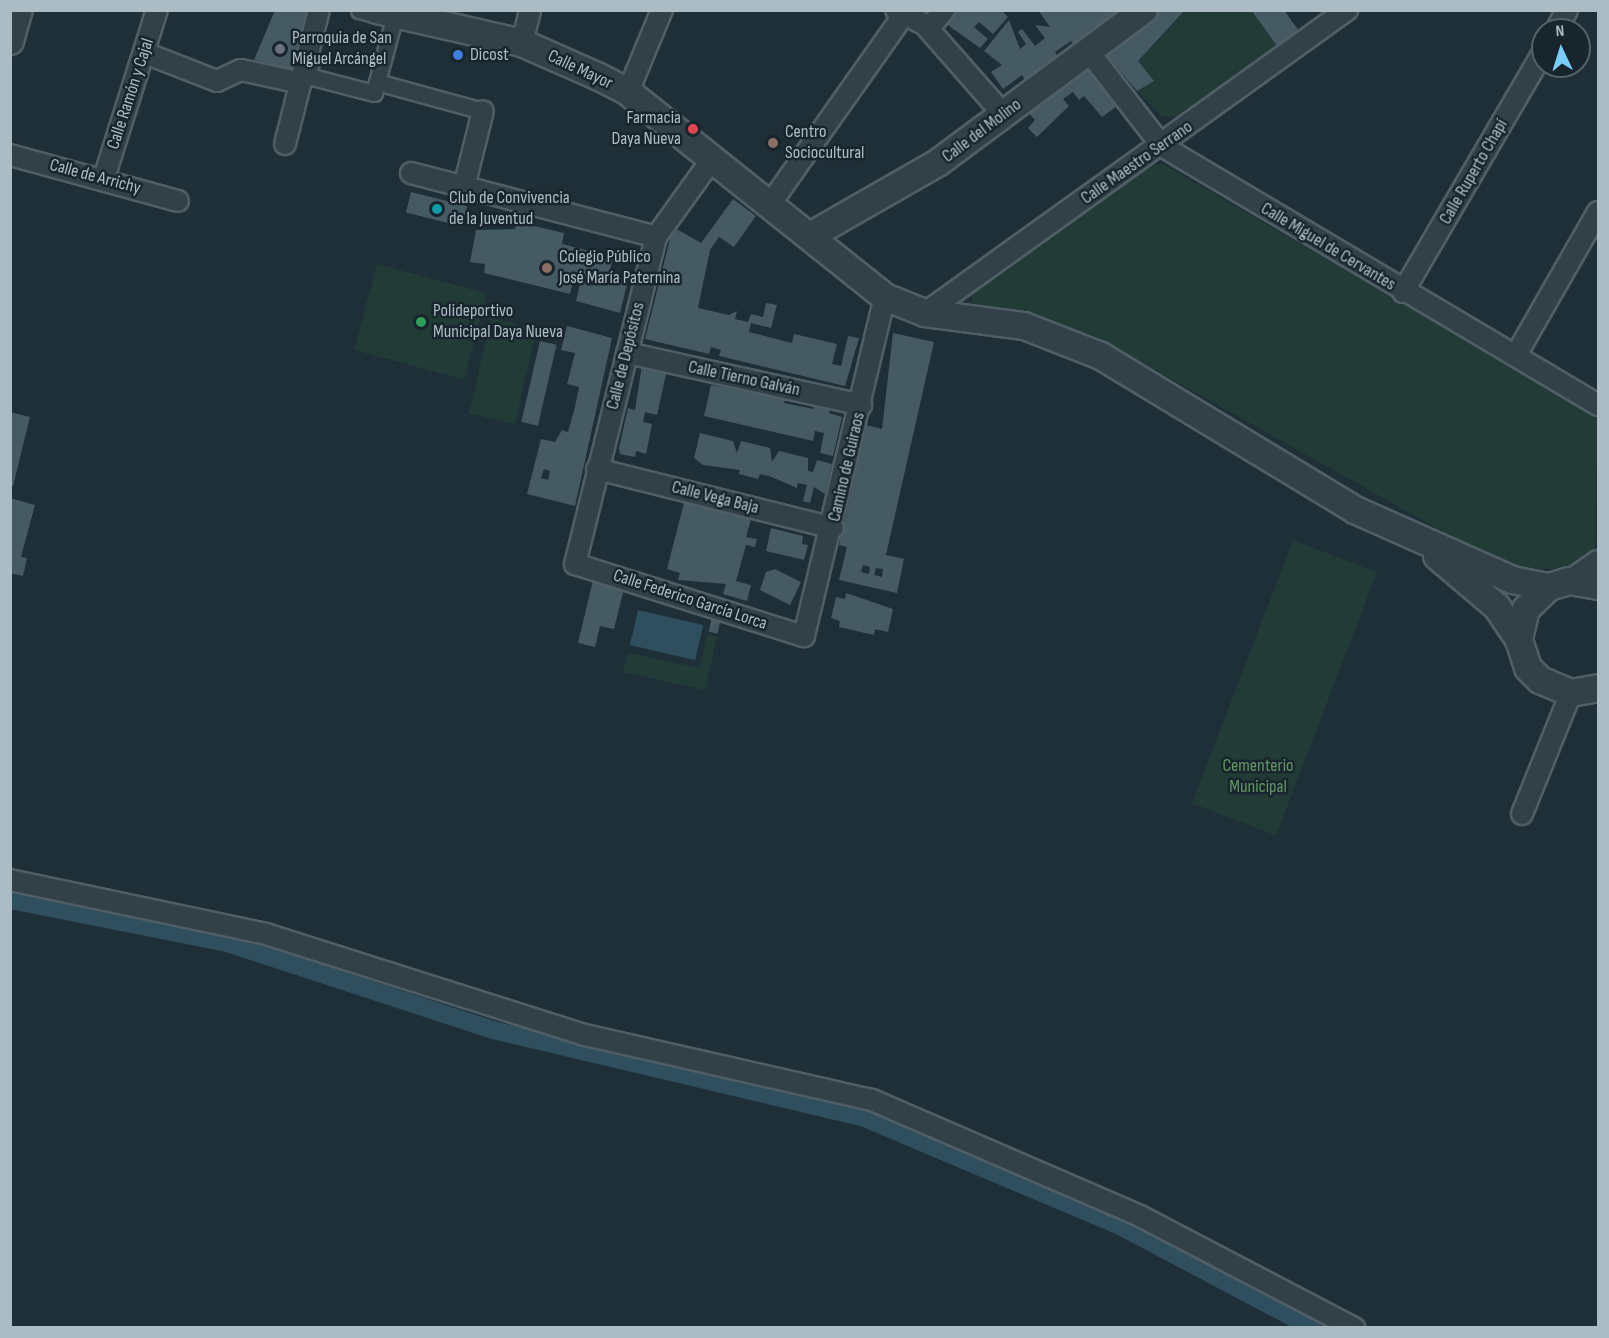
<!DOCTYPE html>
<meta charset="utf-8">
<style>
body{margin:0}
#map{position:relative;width:1609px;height:1338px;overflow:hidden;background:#1f2f38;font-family:"Sofia Sans Condensed",sans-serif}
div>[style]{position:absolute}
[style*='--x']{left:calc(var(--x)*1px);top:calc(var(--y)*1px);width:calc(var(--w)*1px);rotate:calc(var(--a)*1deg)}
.green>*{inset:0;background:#223b37;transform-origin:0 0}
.water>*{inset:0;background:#2f4e5e;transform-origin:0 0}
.canal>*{height:18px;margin:-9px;padding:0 9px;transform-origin:9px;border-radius:9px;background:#2f4e5e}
.building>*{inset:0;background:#465a64;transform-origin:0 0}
.roads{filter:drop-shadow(2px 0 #505e66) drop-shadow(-2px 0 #505e66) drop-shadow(0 2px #505e66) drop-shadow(0 -2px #505e66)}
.pedestrian>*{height:15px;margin:-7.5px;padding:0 7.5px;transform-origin:7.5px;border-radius:7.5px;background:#324148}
.minor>*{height:20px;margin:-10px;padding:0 10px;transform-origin:10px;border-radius:10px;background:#324148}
.tertiary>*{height:26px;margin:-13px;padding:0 13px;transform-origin:13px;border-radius:13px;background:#324148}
.dots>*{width:16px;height:16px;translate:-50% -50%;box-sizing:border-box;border:3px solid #18252d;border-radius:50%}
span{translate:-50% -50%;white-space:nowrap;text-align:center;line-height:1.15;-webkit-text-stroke:5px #18252d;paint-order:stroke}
.poi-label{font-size:18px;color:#acbcc5}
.left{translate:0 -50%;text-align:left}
.right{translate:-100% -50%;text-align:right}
.street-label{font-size:18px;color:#acbcc5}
.park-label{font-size:18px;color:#639663}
.frame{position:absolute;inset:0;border:12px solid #acbcc5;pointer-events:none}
.north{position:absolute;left:1531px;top:18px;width:60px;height:60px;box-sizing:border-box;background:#18252d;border:2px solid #53616a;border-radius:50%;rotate:356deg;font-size:16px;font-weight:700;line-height:24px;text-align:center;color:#acbcc5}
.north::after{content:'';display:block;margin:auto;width:21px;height:27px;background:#7accfd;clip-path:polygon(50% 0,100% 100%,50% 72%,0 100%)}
</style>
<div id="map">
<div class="green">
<div style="clip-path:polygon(1185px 11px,1251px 11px,1277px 46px,1176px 117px,1161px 116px,1137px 91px,1138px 61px)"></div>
<div style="clip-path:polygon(1163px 164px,1598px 417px,1595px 555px,1568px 568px,1513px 571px,1095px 336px,972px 303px,971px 294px,1152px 165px)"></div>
<div style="left:377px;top:264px;width:114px;height:89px;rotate:15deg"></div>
<div style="left:491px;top:318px;width:47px;height:98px;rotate:13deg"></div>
<div style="left:1293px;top:540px;width:90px;height:282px;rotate:21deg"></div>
<div style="clip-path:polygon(707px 634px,717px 637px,705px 690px,623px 672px,628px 653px,700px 668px)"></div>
</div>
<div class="water">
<div style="left:638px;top:610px;width:67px;height:36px;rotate:13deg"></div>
</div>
<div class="canal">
<div style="--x:10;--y:900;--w:221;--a:11.2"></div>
<div style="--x:227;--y:943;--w:280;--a:18.1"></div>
<div style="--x:493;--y:1030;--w:379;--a:13.3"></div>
<div style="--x:862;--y:1117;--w:280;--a:22.9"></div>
<div style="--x:1120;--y:1226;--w:218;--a:27.9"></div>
</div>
<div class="building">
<div style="clip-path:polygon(275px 10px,313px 10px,298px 71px,254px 60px)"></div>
<div style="clip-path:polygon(957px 10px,1001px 10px,1008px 17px,993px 34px,979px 22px,974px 27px,988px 39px,980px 48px,945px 23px)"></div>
<div style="clip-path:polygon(1038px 10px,1124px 10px,1075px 46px,1071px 41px,1055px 52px,1059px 58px,1026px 82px,1022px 75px,1003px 89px,991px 72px,1002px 65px,984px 51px,1009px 20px,1020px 49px,1026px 44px,1018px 32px,1022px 29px,1035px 46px,1045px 38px,1035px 25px,1050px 27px)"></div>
<div style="clip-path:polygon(1155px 10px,1185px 10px,1138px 61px,1154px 81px,1137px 91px,1105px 53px)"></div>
<div style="clip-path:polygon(1251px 10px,1284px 10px,1299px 31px,1277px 46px)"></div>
<div style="clip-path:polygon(1088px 66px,1120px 104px,1102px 117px,1084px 96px,1079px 100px,1073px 92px,1063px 99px,1069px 106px,1037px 137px,1028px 128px,1035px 120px,1025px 109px)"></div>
<div style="left:411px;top:192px;width:58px;height:21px;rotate:14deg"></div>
<div style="clip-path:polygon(733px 199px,756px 216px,734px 247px,719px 237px,710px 250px,698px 308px,729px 315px,737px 311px,735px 319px,748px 322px,751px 314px,763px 317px,766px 303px,777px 305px,771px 328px,751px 323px,749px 332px,792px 343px,794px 334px,837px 344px,832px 364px,841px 366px,848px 336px,859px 338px,845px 386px,719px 356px,721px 350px,711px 347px,709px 354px,645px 339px,673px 227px,701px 243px)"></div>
<div style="clip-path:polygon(517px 222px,564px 233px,562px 244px,613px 257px,609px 275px,628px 280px,620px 313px,576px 301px,580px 284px,573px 282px,570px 294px,484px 273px,485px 264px,470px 262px,476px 230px,515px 229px)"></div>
<div style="clip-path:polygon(evenodd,567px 326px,612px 338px,575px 506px,527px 494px,541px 439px,555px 442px,562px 430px,568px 432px,575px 407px,579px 387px,567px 384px,575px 353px,561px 350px,567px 326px,544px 469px,550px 471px,548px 480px,541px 478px,544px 469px)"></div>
<div style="clip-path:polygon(evenodd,893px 333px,934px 342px,886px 555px,904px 559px,897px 593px,839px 580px,847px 547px,839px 545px,866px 425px,882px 429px,893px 333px,863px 565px,870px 567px,869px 574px,861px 572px,863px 565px,893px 333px,876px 568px,883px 569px,882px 577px,874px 575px,876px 568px)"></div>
<div style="left:540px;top:341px;width:17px;height:83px;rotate:13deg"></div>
<div style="clip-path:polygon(642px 365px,667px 370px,657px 415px,645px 412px,643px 422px,652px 424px,646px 454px,636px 451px,635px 457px,620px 454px,619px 448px,628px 408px,635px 410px)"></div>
<div style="clip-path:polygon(711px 385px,785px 398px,784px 403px,813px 409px,814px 404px,830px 408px,829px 413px,842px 417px,833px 456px,820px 453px,824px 433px,815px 431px,813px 441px,704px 416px)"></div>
<div style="clip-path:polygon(10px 412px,30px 417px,13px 486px,10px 486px)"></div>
<div style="clip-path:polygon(700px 433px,733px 441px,737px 453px,741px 441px,770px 448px,772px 462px,779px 451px,808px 458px,808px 471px,813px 472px,817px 460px,832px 464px,825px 494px,814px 487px,810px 503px,803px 501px,807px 485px,798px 483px,797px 488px,769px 476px,760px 474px,758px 479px,739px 474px,740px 470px,703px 465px,694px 458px)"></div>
<div style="clip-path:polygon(10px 498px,35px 505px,21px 557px,27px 558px,23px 576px,10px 573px)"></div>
<div style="clip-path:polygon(685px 499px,753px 512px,746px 537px,757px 539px,755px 547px,746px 545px,736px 581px,751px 585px,747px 601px,723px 594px,726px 584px,678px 580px,680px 573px,667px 569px)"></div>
<div style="clip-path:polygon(771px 528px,803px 536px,802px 544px,808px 545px,804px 560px,766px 551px)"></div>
<div style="clip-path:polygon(775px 569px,801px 582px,790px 605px,760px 590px,766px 572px)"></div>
<div style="clip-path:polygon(593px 580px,624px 589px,614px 629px,600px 626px,595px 647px,578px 643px)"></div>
<div style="clip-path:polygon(846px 593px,893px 609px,888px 632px,875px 629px,874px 635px,839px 627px,840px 621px,831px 618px,836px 597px,845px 599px)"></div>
<div style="left:712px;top:617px;width:9px;height:15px;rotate:13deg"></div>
</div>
<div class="roads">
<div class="pedestrian">
<div style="--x:311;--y:62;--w:14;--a:102"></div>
<div style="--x:308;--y:76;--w:68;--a:14.4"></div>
<div style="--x:374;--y:93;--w:77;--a:-74.9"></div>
<div style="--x:394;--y:19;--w:36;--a:-166"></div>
<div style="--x:377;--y:82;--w:110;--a:15.3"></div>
</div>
<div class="minor">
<div style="--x:896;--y:10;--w:31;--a:27"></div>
<div style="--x:924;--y:24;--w:120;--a:48.7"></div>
<div style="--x:929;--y:28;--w:23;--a:-50"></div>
<div style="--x:1556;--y:30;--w:23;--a:-61"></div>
<div style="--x:522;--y:43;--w:34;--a:-76"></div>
<div style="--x:1089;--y:52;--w:119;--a:52.2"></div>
<div style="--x:1162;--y:146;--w:507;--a:30.71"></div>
<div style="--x:145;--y:53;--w:77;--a:21.3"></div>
<div style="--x:217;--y:81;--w:26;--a:-25"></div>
<div style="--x:241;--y:70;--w:61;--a:12.2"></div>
<div style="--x:628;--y:92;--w:89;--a:-67.5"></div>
<div style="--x:285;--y:144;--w:138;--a:-75.8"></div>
<div style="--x:10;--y:155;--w:174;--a:15.3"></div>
<div style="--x:710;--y:162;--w:92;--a:125.8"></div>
<div style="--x:656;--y:237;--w:337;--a:103.9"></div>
<div style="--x:575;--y:564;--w:240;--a:17.5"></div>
<div style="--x:804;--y:636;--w:349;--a:-76.6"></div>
<div style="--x:411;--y:173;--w:253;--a:14.6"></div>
<div style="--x:104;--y:178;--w:176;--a:-72.5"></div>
<div style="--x:464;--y:187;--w:78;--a:-76"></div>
<div style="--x:768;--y:207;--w:236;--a:-54.8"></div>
<div style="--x:1403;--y:292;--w:278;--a:-59.7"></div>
<div style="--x:925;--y:313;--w:520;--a:-35.68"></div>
<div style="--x:627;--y:353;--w:240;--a:12.5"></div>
<div style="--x:1516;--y:355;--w:165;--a:-60.2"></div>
<div style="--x:597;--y:469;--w:243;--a:14"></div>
<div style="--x:1569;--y:581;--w:35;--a:-35"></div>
<div style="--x:1522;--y:814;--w:131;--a:-68"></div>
<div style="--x:10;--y:880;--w:262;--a:11.9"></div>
<div style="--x:266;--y:934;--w:335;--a:17.6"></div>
<div style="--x:585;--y:1035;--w:294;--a:12.8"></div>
<div style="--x:872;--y:1100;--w:292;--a:23.4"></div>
<div style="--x:1140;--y:1216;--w:242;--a:27.6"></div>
</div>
<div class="tertiary">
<div style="--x:377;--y:10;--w:149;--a:12.8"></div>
<div style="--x:522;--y:43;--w:84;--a:23.8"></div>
<div style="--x:599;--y:77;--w:33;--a:27"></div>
<div style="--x:628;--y:92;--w:329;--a:38.6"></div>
<div style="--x:885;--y:297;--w:43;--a:21.8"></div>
<div style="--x:925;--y:313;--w:100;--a:7.5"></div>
<div style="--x:1024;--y:326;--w:83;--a:21.3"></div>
<div style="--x:1101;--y:356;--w:297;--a:31.2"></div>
<div style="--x:1355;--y:510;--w:172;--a:24"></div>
<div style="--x:1512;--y:580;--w:38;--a:11"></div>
<div style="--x:10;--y:41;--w:32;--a:-74"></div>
<div style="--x:810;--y:236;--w:149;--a:-29.8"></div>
<div style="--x:939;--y:162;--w:255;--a:-36.6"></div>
<div style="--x:1437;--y:556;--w:79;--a:40.4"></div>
<div style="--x:1497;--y:607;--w:40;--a:56"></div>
<div style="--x:1598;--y:586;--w:29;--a:-170"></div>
<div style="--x:1569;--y:581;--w:21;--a:163"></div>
<div style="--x:1549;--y:587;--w:32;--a:136"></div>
<div style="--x:1526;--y:609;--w:32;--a:103"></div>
<div style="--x:1519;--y:640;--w:29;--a:72"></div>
<div style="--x:1528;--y:668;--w:17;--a:45"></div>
<div style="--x:1540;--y:680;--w:34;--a:23"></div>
<div style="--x:1571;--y:693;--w:27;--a:-10"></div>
</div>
</div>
<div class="dots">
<div style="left:280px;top:49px;background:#6b7280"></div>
<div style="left:458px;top:55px;background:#3f7fe0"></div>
<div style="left:693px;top:129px;background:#e0444e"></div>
<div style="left:773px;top:143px;background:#8d6e63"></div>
<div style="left:437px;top:209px;background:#0f9aa8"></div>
<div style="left:547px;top:268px;background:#8d6e63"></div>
<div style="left:421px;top:322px;background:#2e9e5b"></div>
</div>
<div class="poi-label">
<span class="left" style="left:292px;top:49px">Parroquia de San<br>Miguel Arcángel</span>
<span class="left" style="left:470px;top:55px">Dicost</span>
<span class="right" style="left:681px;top:129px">Farmacia<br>Daya Nueva</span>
<span class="left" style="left:785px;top:143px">Centro<br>Sociocultural</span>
<span class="left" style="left:449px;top:209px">Club de Convivencia<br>de la Juventud</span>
<span class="left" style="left:559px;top:268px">Colegio Público<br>José María Paternina</span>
<span class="left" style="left:433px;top:322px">Polideportivo<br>Municipal Daya Nueva</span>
</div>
<div class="street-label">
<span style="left:580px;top:70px;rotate:25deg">Calle Mayor</span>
<span style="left:131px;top:94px;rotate:-72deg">Calle Ramón y Cajal</span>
<span style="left:982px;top:131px;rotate:-37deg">Calle del Molino</span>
<span style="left:1137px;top:163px;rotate:-35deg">Calle Maestro Serrano</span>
<span style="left:1474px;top:172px;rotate:-60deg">Calle Ruperto Chapí</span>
<span style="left:95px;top:177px;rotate:15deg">Calle de Arrichy</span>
<span style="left:1328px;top:247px;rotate:31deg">Calle Miguel de Cervantes</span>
<span style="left:626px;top:356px;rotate:-76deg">Calle de Depósitos</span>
<span style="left:744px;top:379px;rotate:12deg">Calle Tierno Galván</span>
<span style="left:847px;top:467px;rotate:-77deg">Camino de Guiraos</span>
<span style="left:715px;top:498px;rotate:14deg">Calle Vega Baja</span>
<span style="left:690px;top:600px;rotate:18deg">Calle Federico García Lorca</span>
</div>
<div class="park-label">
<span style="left:1258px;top:777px">Cementerio<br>Municipal</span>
</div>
<div class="frame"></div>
<div class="north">N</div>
</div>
